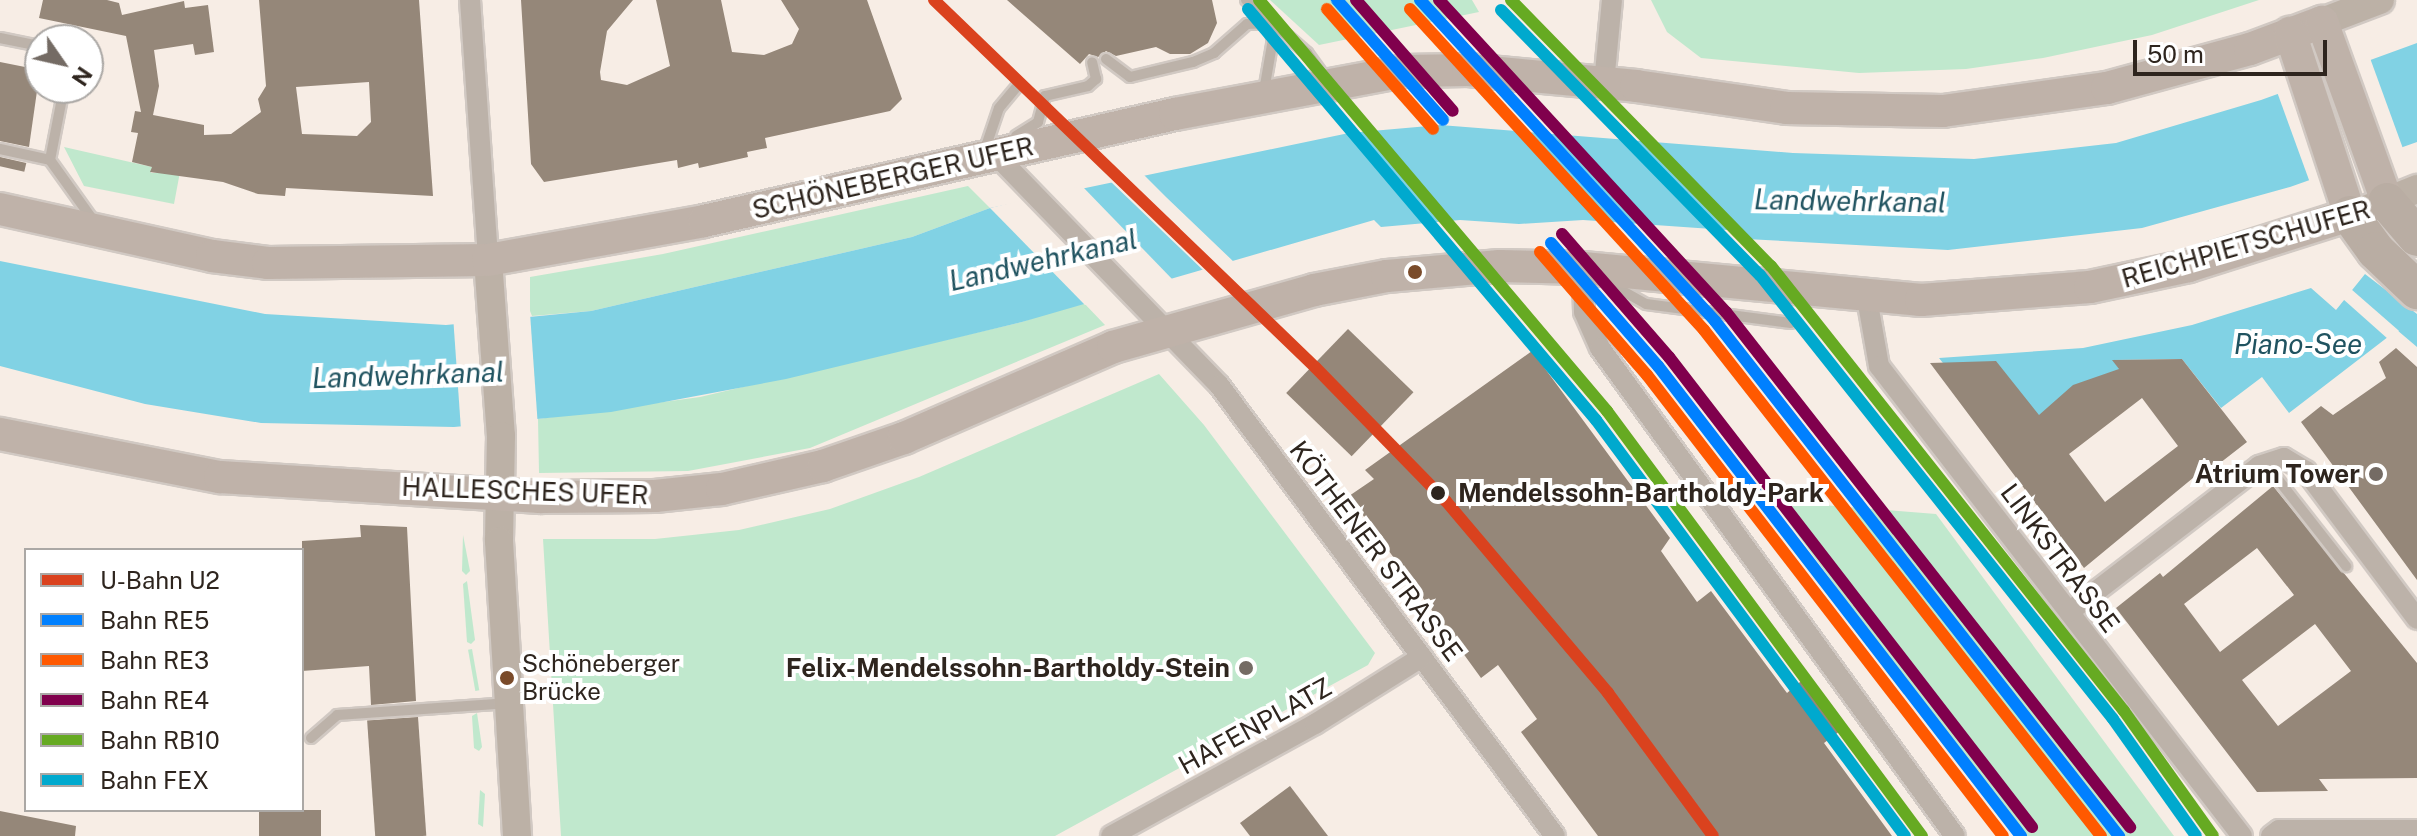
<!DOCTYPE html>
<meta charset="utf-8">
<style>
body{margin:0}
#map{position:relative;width:2417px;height:836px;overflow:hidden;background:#f7ede5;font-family:"Public Sans",sans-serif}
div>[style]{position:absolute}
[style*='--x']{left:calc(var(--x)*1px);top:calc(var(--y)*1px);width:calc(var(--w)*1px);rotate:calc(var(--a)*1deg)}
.green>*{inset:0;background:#c0e8cd;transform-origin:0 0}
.water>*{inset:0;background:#81d2e4}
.pier>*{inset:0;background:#f7ede5;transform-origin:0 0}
.building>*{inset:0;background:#958779;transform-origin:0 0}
.roads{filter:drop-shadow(2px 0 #d1c9c3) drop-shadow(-2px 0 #d1c9c3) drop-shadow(0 2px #d1c9c3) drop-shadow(0 -2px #d1c9c3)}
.lane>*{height:10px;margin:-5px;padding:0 5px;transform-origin:5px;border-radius:5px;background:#bcb2a9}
.street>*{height:20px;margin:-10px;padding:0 10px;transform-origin:10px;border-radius:10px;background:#bcb2a9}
.secondary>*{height:28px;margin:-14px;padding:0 14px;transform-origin:14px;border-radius:14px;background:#bcb1a6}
.primary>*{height:32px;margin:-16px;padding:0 16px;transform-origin:16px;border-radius:16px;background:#bfb2a9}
.highway>*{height:38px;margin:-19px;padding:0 19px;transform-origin:19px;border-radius:19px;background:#b9ada3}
.rail-1>*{height:12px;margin:-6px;padding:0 6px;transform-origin:6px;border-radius:6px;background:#0080ff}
.rail-2>*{height:12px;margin:-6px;padding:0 6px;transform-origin:6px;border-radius:6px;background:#ff5900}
.rail-3>*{height:12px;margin:-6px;padding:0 6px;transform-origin:6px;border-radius:6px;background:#80004d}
.rail-4>*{height:12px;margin:-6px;padding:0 6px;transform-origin:6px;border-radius:6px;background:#6a2}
.rail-5>*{height:12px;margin:-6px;padding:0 6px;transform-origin:6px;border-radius:6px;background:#00a9ce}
.metro-1>*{height:12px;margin:-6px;padding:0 6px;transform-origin:6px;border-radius:6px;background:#da421e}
.dots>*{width:22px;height:22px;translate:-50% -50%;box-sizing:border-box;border:4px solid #fff;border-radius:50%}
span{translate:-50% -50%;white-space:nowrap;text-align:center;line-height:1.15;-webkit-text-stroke:8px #fff;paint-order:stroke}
.bus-label{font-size:24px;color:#2e251e}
.left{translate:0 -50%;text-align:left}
.street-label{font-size:26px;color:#2e251e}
.poi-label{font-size:26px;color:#2e251e;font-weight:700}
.right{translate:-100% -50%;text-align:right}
.stop-label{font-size:26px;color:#2e251e;font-weight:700}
.water-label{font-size:28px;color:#205360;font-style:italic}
.legend{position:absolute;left:24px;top:548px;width:280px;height:264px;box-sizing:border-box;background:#fff;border:2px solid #aba8a5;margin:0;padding:10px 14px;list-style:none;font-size:24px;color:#2e251e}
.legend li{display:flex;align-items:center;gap:16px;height:40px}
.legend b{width:40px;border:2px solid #aba8a5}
.north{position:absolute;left:24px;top:24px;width:80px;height:80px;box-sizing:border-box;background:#fff;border:2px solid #aba8a5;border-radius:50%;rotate:124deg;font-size:22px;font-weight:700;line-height:32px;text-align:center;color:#2e251e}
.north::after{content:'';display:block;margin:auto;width:28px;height:36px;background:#746b64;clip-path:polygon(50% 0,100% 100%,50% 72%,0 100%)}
.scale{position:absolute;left:2133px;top:40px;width:194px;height:36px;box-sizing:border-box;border:4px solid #2e251e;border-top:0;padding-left:10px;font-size:24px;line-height:28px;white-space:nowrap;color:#2e251e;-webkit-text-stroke:6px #fff;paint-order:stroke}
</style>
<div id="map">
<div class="green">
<div style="clip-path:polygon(1270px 0,1472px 0,1479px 12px,1319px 45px)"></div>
<div style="clip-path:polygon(1651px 0,2259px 0,2152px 35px,2043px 58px,1966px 69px,1859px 73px,1701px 58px,1667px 32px)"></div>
<div style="clip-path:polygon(64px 147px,152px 167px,151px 173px,180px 172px,174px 204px,84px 186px)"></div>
<div style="clip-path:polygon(968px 186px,990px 208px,912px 237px,591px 311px,532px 316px,530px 311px,530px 277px,663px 254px)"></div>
<div style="clip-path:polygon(1082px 301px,1105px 325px,810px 448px,688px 471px,539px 473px,538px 419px,700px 397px,1022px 322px)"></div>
<div style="clip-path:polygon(1159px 374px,1204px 425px,1375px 653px,1368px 665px,1055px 836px,561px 836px,543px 539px,655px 539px,739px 530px,830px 509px,919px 477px)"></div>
<div style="clip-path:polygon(1773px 501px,1936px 514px,2174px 836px,2019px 836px)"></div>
<div style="clip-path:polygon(463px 535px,470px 571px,466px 575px,462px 571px)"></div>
<div style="clip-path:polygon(467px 581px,475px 640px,471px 644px,467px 642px,463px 584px)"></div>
<div style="left:472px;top:649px;width:42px;height:4px;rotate:80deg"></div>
<div style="clip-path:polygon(477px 713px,482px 747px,479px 751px,474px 748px,472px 716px)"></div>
<div style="clip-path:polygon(480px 790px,485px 794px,483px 827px,478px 824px)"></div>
</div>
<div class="water">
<div style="clip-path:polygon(2417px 43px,2417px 142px,2290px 187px,2142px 228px,1948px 250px,1746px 239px,1741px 231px,1583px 220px,1519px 224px,1460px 220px,1381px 227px,1374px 220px,1022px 322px,786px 379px,611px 412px,454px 427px,261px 423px,145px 404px,0 366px,0 261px,265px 314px,446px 325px,591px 311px,912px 237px,990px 208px,1349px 133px,1440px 125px,1793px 153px,1974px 159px,2116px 143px,2261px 100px)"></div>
<div style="clip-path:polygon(2365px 274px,2417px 314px,2417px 347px,2397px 330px,2289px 413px,2262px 377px,2221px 408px,2182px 359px,2113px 360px,2120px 370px,2015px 454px,1939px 358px,2083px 348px,2192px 325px,2311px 288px,2336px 310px)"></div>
</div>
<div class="pier">
<div style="left:2370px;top:58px;width:99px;height:99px;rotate:70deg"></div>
<div style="clip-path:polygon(1143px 174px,1166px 197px,1235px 263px,1204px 271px,1110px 181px)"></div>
<div style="clip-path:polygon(1082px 186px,1173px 280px,1085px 305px,990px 208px)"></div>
<div style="clip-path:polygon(2351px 289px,2398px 330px,2399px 331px,2388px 339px,2343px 299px)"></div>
<div style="left:530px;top:313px;width:110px;height:77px;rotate:86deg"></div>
</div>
<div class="building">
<div style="clip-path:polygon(evenodd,43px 0,107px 0,119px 3px,122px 15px,184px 1px,185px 8px,208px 5px,214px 52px,195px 55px,193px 44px,154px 50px,159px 86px,153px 115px,204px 125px,204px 135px,231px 134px,261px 112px,258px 99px,266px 86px,259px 0,419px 0,433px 196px,286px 188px,285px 196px,258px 194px,223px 182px,150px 172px,152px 167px,132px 162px,138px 133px,131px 132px,135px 111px,141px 112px,126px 36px,39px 18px,43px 0,369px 82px,371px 122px,357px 136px,302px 134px,296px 87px,369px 82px)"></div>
<div style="clip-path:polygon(521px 0,633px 0,607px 31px,600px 72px,601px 80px,627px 85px,670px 66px,656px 0,721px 0,732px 52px,764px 55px,792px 44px,799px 29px,781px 0,867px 0,902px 99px,890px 111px,765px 138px,767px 148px,747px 152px,748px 157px,699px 168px,698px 163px,678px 168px,677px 160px,544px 182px,531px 164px)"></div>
<div style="clip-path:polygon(1007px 0,1212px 0,1217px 23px,1208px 43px,1190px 54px,1170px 54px,1156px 47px,1116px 56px,1106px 51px,1098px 57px,1089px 54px,1080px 64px)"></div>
<div style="clip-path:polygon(0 62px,40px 70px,29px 147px,0 141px)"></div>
<div style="left:0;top:157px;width:27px;height:9px;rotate:13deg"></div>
<div style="left:1348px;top:329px;width:91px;height:89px;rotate:44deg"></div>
<div style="clip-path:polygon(2396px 348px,2417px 367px,2417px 580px,2301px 422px,2321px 406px,2333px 415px,2386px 378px,2379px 362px)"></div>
<div style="clip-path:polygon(1532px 351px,1670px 538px,1661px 551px,1697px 602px,1711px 591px,1787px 693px,1806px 677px,1844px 728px,1824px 743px,1892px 836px,1598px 836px,1521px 732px,1537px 719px,1498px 665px,1481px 678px,1349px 496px,1374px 479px,1365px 470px)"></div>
<div style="clip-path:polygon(evenodd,2182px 359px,2247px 442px,2202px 477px,2199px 473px,2084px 568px,1930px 363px,1996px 361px,2039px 415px,2073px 385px,2119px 369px,2112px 360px,2182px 359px,2142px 398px,2178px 446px,2105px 502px,2069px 454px,2142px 398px)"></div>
<div style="clip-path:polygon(evenodd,2273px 486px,2417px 663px,2417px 778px,2319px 779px,2328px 791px,2257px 792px,2116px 608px,2160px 573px,2163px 577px,2273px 486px,2257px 548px,2294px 595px,2220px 652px,2184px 604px,2257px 548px,2273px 486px,2315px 624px,2351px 671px,2278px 726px,2242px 680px,2315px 624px)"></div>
<div style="clip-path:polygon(360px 525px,407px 527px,416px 701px,371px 705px,369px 666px,302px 671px,302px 541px,361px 537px)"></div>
<div style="left:418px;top:717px;width:119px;height:51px;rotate:86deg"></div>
<div style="clip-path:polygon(1290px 786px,1328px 836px,1250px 836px,1240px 823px)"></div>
<div style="left:259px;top:810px;width:62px;height:26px"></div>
<div style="clip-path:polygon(0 811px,76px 826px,75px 836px,0 836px)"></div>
</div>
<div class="roads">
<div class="lane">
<div style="--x:1246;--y:0;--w:81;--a:41"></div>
<div style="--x:1307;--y:53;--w:32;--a:54"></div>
<div style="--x:0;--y:38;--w:41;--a:11.3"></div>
<div style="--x:1106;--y:59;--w:30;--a:37"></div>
<div style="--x:1130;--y:77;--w:65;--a:-13.4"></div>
<div style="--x:1193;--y:62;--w:23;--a:-23"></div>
<div style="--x:1214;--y:53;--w:44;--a:-41.3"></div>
<div style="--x:1247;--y:24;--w:20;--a:-3"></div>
<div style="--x:1264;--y:91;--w:53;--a:-80.2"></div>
<div style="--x:1273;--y:39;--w:17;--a:-111"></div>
<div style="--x:1016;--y:136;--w:26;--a:-32"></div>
<div style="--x:1038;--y:122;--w:27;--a:-75"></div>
<div style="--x:1045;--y:96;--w:44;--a:-13.1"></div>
<div style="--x:1088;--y:86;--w:11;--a:-41"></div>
<div style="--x:1096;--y:79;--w:17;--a:-103"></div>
<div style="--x:0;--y:149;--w:51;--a:12.4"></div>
<div style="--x:50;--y:160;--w:74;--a:54.4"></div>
<div style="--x:984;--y:152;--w:46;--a:-71.2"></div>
<div style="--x:999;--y:108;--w:26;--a:-50"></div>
<div style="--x:50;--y:160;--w:73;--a:-79"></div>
<div style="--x:1605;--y:281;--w:47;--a:29.3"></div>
<div style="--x:1646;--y:304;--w:146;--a:7.5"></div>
<div style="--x:2266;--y:464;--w:130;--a:51.9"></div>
<div style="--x:311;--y:738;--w:35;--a:-41"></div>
<div style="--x:337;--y:715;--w:170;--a:-4"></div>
</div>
<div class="street">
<div style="--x:470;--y:0;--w:261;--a:86"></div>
<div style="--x:1604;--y:83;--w:83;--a:-84.5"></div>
<div style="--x:996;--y:155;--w:320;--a:45.9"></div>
<div style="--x:1219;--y:385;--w:562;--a:53.31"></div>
<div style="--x:1583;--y:268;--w:44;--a:88.7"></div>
<div style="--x:1584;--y:312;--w:39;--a:66"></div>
<div style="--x:1600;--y:348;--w:603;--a:53.97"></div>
<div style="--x:1867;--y:298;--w:69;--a:80"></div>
<div style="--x:1879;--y:366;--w:594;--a:52.32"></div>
<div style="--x:2069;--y:612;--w:240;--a:-37.5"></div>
<div style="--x:2259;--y:466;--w:26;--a:-18"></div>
<div style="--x:2284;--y:458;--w:26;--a:31"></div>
<div style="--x:2306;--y:471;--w:185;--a:53.1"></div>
<div style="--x:1111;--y:836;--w:233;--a:-28.8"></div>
<div style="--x:1315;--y:724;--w:126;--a:-32.1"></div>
<div style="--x:2271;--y:836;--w:10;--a:-37"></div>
<div style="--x:2279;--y:830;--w:138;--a:0"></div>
</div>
<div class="secondary">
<div style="--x:2322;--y:22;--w:62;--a:-20.8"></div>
<div style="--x:2370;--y:208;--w:51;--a:-22"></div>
<div style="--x:488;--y:260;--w:176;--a:85.8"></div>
<div style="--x:501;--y:436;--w:105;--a:91.1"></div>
<div style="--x:499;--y:541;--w:296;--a:86.5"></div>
</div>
<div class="primary">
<div style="--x:0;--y:209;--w:217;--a:12.5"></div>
<div style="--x:212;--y:256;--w:56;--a:7.1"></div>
<div style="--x:268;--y:263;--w:220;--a:-0.8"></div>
<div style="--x:488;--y:260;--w:219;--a:-10.2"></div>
<div style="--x:704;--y:221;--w:483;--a:-12.8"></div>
<div style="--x:1175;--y:114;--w:233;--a:-10.6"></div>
<div style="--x:1404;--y:71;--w:64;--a:-0.9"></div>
<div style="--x:1468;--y:70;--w:169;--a:5.4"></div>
<div style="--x:1636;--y:86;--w:152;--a:8.3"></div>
<div style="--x:1786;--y:108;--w:157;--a:1.1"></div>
<div style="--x:1943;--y:111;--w:166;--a:-8"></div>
<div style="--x:2107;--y:88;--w:148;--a:-15.3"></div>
<div style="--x:2250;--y:49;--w:77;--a:-20.6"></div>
<div style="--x:2322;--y:22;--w:191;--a:70.1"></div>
<div style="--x:0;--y:434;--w:224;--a:11.1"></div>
<div style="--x:220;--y:477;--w:321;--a:3.6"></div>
<div style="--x:540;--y:497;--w:115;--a:-0.5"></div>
<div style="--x:655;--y:496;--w:67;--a:-6"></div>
<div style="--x:722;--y:489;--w:104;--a:-12.8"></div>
<div style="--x:823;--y:466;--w:86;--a:-19.1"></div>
<div style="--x:904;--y:438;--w:228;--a:-23.5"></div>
<div style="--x:1113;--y:347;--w:209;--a:-15.8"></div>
<div style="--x:1314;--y:290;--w:74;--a:-10.9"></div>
<div style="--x:1387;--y:276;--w:113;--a:-5.1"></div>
<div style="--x:1500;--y:266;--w:83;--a:1.4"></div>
<div style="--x:1583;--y:268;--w:340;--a:5.4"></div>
<div style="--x:1921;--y:300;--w:169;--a:-4.4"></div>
<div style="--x:2090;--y:287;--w:101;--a:-12"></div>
<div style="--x:2189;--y:266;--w:169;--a:-17.6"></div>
<div style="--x:2350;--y:215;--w:192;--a:-108.2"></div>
</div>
<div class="highway">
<div style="--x:2387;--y:202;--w:46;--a:49.4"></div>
<div style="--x:2350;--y:215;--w:44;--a:54.2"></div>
<div style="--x:2376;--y:251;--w:57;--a:43.6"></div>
</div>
</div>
<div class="rail-1">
<div style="--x:1337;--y:0;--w:160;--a:48.5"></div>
<div style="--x:1420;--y:0;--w:436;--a:47.4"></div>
<div style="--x:1715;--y:321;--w:655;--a:51.89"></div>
<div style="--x:1551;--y:243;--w:163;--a:49"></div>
<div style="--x:1658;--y:366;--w:594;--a:52.32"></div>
</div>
<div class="rail-2">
<div style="--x:1327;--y:9;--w:160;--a:48.5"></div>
<div style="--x:1410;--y:9;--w:435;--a:47.5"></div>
<div style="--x:1704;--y:330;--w:643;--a:51.88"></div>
<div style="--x:1540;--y:252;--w:163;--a:49"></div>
<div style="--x:1647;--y:375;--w:582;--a:52.32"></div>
</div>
<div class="rail-3">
<div style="--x:1356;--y:0;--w:147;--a:48.9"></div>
<div style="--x:1439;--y:0;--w:424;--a:47.4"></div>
<div style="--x:1726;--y:312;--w:655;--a:51.89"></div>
<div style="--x:1562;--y:234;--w:163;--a:49"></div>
<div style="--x:1669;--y:357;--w:594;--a:52.32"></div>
</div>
<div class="rail-4">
<div style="--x:1259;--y:0;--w:539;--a:49.74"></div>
<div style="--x:1607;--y:411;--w:529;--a:53.46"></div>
<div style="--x:1511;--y:0;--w:372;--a:45.7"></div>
<div style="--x:1771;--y:266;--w:568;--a:51.58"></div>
<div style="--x:2124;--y:711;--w:153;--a:54.5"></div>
</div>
<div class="rail-5">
<div style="--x:1248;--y:9;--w:539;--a:49.74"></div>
<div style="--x:1596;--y:420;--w:518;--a:53.4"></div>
<div style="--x:1501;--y:10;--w:371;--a:45.7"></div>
<div style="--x:1760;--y:275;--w:567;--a:51.51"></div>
<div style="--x:2113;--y:719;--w:143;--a:54.6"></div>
</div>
<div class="metro-1">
<div style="--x:934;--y:0;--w:530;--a:43.93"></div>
<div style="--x:1316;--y:368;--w:185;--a:45.7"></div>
<div style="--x:1445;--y:500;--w:253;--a:49.8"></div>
<div style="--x:1608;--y:693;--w:177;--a:53.7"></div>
</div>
<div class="dots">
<div style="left:1415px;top:272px;background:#7a4b2a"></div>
<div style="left:2376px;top:474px;background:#746b64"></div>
<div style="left:1438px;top:493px;background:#2e251e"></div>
<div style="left:1246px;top:668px;background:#746b64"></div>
<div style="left:507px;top:678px;background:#7a4b2a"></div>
</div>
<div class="bus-label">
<span class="left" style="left:522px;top:678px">Schöneberger<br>Brücke</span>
</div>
<div class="street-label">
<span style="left:893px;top:178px;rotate:-13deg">SCHÖNEBERGER UFER</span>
<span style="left:2246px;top:244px;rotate:-16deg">REICHPIETSCHUFER</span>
<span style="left:525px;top:491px;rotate:2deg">HALLESCHES UFER</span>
<span style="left:1376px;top:551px;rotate:53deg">KÖTHENER STRASSE</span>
<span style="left:2060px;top:558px;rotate:53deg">LINKSTRASSE</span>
<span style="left:1255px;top:726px;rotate:-29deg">HAFENPLATZ</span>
</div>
<div class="poi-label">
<span class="right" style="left:2360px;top:474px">Atrium Tower</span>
<span class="right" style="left:1230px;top:668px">Felix-Mendelssohn-Bartholdy-Stein</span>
</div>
<div class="stop-label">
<span class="left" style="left:1458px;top:493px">Mendelssohn-Bartholdy-Park</span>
</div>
<div class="water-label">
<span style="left:1850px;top:201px;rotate:1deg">Landwehrkanal</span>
<span style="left:1043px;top:260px;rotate:-13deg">Landwehrkanal</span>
<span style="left:2298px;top:344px">Piano-See</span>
<span style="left:408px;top:375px;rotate:-2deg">Landwehrkanal</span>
</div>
<ul class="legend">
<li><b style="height:10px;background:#da421e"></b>U-Bahn U2</li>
<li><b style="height:10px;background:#0080ff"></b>Bahn RE5</li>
<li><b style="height:10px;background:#ff5900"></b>Bahn RE3</li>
<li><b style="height:10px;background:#80004d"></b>Bahn RE4</li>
<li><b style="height:10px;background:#6a2"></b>Bahn RB10</li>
<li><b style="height:10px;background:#00a9ce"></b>Bahn FEX</li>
</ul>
<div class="north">N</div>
<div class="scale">50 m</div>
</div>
